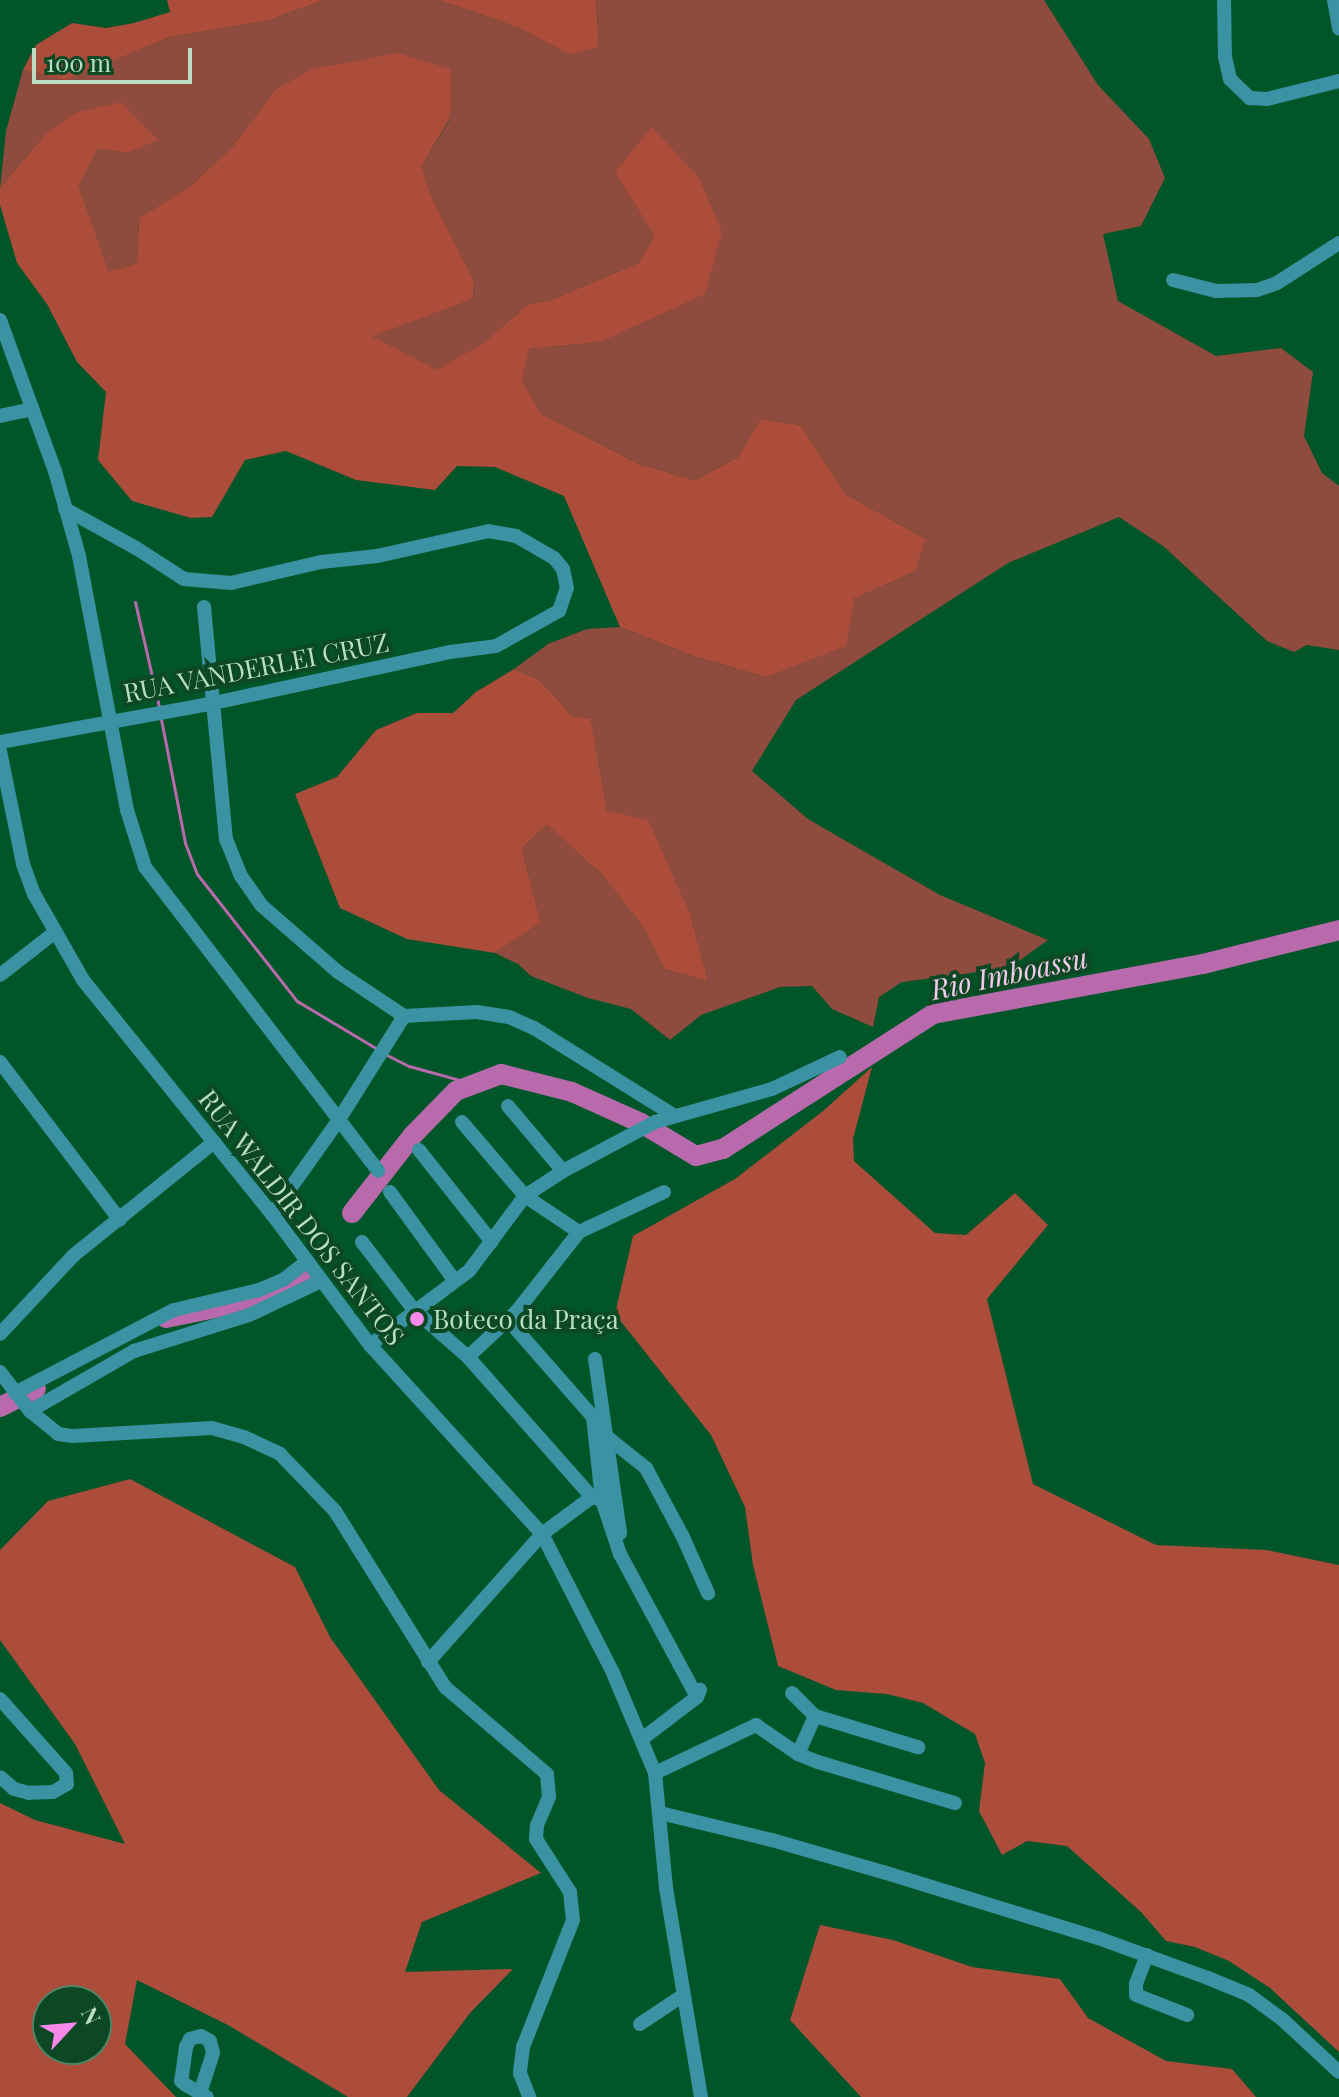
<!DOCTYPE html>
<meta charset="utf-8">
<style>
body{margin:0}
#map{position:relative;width:1339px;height:2097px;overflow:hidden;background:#005628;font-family:"Playfair Display",serif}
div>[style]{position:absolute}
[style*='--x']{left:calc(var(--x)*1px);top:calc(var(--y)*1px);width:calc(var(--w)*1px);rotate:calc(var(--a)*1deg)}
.green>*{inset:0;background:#8e4b3e}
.forest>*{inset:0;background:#ac4c3a}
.stream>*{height:3px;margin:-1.5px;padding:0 1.5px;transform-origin:1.5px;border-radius:1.5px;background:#b86aad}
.river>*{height:20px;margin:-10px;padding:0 10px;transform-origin:10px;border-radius:10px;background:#b86aad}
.minor>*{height:14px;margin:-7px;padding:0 7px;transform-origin:7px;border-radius:7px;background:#3a92a2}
.dots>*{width:22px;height:22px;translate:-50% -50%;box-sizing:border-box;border:4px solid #0d4825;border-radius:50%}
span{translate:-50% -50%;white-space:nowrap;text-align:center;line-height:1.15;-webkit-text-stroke:8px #0d4825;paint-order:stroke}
.street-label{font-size:26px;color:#badec3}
.poi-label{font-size:26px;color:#badec3}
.left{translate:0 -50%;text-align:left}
.water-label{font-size:28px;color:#f3caec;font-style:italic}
.north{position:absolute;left:32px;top:1985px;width:80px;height:80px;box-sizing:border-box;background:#0d4825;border:2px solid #528464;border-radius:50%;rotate:64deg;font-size:22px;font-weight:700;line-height:32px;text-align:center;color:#badec3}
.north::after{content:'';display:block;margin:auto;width:28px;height:36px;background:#f888e9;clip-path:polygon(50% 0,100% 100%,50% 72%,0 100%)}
.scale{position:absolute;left:32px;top:48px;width:160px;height:36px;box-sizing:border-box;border:4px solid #badec3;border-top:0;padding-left:10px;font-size:24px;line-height:28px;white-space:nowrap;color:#badec3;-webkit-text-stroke:6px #0d4825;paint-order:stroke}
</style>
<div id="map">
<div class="green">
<div style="clip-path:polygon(324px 0,439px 0,519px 28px,570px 53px,599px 47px,596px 0,1044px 0,1098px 85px,1149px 139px,1165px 178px,1141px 226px,1103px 234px,1118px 301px,1216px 356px,1281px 348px,1313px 372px,1304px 436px,1322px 473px,1339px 486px,1339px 650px,1307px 645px,1294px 652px,1267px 641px,1163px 546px,1119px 517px,1008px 563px,796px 700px,752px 771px,808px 819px,865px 852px,940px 895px,1048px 940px,1009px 968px,902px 982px,879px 997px,873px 1027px,832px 1009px,812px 986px,780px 987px,701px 1015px,670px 1040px,631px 1009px,588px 998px,531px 976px,518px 964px,495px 953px,541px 923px,522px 848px,547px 825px,602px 875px,643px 927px,664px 969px,708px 981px,691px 916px,607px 811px,591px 719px,573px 716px,538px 679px,514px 669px,548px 644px,587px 629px,620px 627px,693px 656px,765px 677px,854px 599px,916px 571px,926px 539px,847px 495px,801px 425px,760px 419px,738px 457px,695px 480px,639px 464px,542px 414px,522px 380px,528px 349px,600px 342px,655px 236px,638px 263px,553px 299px,528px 304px,483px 343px,437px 371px,370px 335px,473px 299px,474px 280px,433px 200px,422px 166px,450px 119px,275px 90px,231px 148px,191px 185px,139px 218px,137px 263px,109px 271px,79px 186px,98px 149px,126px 153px,44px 135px,0 188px,6px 131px,23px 70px,65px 79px,168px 38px,270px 20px)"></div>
</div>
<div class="forest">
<div style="clip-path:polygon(167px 0,324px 0,270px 20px,168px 38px,65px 80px,23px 70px,36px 45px,72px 23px,106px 28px,134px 23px,170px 12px)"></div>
<div style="clip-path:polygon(439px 0,596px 0,599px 47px,570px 54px,519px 28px)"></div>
<div style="clip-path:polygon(398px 53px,450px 69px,450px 118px,422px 166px,433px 200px,474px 280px,473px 299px,372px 336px,437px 370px,483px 343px,528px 304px,553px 299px,638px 263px,655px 236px,615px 172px,652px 127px,699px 178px,722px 232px,705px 294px,600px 342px,529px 349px,522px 380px,542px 414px,639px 464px,695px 480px,738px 457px,760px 419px,801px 425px,847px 495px,926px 539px,916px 571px,854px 599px,846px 646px,765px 677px,693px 656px,620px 627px,564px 496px,495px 467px,457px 466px,435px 490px,356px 480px,286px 451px,245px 460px,212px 517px,191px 518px,132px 501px,98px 460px,106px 392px,77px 362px,47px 304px,17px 263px,0 205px,0 188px,44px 135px,75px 113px,121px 102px,158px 140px,126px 153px,98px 149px,79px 186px,109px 271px,137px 263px,139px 218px,191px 185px,231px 148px,275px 90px,312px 69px)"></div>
<div style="clip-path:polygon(514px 669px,538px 679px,573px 716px,591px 719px,607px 811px,648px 820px,691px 916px,708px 981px,664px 969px,643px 927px,602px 875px,547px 825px,522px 848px,541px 923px,495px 953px,407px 939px,340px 908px,295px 794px,337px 777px,376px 730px,417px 713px,453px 713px,476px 692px)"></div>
<div style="clip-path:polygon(872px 1067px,853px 1139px,854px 1161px,935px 1233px,966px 1235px,1015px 1193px,1048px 1225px,987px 1299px,1033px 1484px,1156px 1545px,1267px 1550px,1339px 1565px,1339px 2052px,1270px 1988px,1229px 1961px,1195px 1947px,1166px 1941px,1141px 1912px,1067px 1846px,1027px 1841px,1002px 1855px,979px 1811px,985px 1763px,975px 1734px,923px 1703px,887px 1694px,836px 1690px,778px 1666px,753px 1565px,745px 1507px,711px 1435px,615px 1314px,633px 1236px,735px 1179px,823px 1111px)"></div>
<div style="clip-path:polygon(evenodd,130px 1479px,295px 1567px,330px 1637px,439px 1790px,541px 1873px,422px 1922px,405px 1972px,513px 1969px,470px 2013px,407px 2097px,348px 2097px,228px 2025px,137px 1980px,125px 2044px,176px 2097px,0 2097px,0 1803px,35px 1820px,125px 1844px,75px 1744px,0 1640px,0 1550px,48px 1501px,130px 1479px,48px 2001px,96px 2001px,96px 2049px,48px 2049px,48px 2001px)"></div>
<div style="clip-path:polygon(820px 1925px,893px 1940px,972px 1967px,1060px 1979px,1088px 2018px,1166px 2061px,1232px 2069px,1256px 2097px,861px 2097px,790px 2020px)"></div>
</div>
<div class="stream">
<div style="--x:135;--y:602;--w:108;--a:77.1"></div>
<div style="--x:161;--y:719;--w:126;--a:79"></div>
<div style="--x:185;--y:843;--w:33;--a:69"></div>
<div style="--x:197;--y:874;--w:162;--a:51.8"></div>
<div style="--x:297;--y:1001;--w:96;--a:30.9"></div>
<div style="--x:385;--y:1054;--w:27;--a:27"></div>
<div style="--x:409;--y:1066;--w:67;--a:15.5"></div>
</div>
<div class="river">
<div style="--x:352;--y:1213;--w:99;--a:-52"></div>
<div style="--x:413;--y:1135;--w:62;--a:-45.7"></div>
<div style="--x:456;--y:1091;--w:48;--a:-20.7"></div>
<div style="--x:501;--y:1074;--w:73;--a:14.2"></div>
<div style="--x:572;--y:1092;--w:76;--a:24.2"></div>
<div style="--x:641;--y:1123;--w:64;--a:31"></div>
<div style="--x:696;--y:1156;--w:28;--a:-15"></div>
<div style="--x:723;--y:1149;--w:250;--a:-32.7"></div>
<div style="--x:933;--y:1014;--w:275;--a:-10.5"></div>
<div style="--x:1203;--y:964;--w:140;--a:-14"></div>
<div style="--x:166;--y:1318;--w:69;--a:-11.6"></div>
<div style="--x:234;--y:1304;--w:75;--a:-20.4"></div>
<div style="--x:0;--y:1407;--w:40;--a:-26.6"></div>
</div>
<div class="minor">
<div style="--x:1224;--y:0;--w:57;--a:89"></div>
<div style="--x:1225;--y:57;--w:23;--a:77"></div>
<div style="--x:1230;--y:79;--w:28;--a:44"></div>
<div style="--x:1250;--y:98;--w:17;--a:3"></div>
<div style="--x:1267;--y:99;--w:74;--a:-14"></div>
<div style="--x:1334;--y:0;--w:29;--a:80"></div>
<div style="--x:1173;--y:280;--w:44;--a:14.3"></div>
<div style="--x:1216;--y:291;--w:41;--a:-1.4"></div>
<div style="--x:1257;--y:290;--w:21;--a:-19"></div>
<div style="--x:1277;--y:283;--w:74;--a:-32.8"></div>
<div style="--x:0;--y:320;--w:161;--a:70"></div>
<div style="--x:55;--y:471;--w:88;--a:74.2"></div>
<div style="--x:79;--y:556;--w:258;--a:79.3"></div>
<div style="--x:127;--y:810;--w:60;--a:72.5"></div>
<div style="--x:145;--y:867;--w:383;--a:52.5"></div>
<div style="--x:0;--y:416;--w:33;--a:-12"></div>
<div style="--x:204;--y:607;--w:233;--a:84.6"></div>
<div style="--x:226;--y:839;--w:40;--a:68"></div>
<div style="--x:241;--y:876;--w:35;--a:55"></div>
<div style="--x:261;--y:905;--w:102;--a:41"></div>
<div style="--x:338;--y:972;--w:79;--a:33.7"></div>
<div style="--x:404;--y:1016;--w:73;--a:-3.1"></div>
<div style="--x:477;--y:1012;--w:32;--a:9"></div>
<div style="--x:509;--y:1017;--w:27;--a:24"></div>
<div style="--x:534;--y:1028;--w:164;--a:32"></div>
<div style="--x:0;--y:742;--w:218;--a:-10.3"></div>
<div style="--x:214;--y:703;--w:241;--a:-12.2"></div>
<div style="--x:450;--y:652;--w:46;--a:-7.4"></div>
<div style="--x:496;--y:646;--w:72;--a:-29.1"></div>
<div style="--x:559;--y:611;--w:24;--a:-71"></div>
<div style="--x:567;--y:588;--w:19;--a:-102"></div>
<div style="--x:563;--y:569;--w:14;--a:-129"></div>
<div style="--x:554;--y:558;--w:44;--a:-149.9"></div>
<div style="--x:516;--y:536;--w:27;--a:-170"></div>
<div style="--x:489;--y:531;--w:115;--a:167.4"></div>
<div style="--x:377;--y:556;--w:56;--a:173.9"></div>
<div style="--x:321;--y:562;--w:92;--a:166.9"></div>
<div style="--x:231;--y:583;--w:47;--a:-175.1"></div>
<div style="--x:184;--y:579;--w:57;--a:-147.1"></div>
<div style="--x:136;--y:548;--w:81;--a:-151.2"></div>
<div style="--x:0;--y:751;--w:115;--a:78.5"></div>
<div style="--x:23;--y:864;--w:32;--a:70"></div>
<div style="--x:34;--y:894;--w:99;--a:60.3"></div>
<div style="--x:83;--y:980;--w:301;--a:51.1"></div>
<div style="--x:272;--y:1214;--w:164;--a:53.2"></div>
<div style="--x:370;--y:1345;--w:256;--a:47.7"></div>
<div style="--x:542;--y:1534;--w:156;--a:62.9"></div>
<div style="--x:613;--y:1673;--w:108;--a:67.2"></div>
<div style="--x:655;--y:1773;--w:116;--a:84.5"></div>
<div style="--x:666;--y:1888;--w:212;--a:80.5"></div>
<div style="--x:0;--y:975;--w:68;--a:-37.9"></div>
<div style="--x:0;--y:1062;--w:198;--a:52.8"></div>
<div style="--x:508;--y:1106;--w:85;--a:49.8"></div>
<div style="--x:462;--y:1122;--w:97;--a:49.6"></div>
<div style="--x:525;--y:1196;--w:65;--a:33.7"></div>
<div style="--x:419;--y:1150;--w:117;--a:51.6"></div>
<div style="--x:390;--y:1192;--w:110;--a:53.9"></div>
<div style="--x:272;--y:1214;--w:114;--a:-54.6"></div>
<div style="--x:338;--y:1121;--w:124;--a:-57.8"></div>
<div style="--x:362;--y:1242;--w:86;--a:52.6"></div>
<div style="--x:414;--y:1310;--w:72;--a:41"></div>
<div style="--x:468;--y:1357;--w:187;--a:48.5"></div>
<div style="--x:592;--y:1497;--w:10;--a:17"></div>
<div style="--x:602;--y:1500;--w:57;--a:71.6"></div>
<div style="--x:620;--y:1554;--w:162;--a:61.7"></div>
<div style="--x:509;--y:1321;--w:128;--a:48.8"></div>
<div style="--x:593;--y:1417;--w:83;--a:83.8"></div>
<div style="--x:602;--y:1500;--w:7;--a:-16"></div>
<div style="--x:0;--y:1334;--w:108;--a:-46.9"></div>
<div style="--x:74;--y:1255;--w:180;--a:-38.9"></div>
<div style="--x:370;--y:1345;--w:124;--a:-36.8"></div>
<div style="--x:469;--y:1271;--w:94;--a:-53.3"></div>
<div style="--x:525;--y:1196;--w:45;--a:-33.3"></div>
<div style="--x:563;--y:1171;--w:104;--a:-28"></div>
<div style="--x:655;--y:1122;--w:122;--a:-15.8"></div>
<div style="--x:772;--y:1089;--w:75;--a:-25.2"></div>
<div style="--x:468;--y:1357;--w:67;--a:-43.2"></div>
<div style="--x:517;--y:1311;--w:100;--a:-51.9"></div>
<div style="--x:579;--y:1232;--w:94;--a:-25.2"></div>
<div style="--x:595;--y:1359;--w:176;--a:81.8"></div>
<div style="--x:0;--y:1372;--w:49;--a:52.4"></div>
<div style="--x:30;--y:1411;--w:36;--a:39"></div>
<div style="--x:58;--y:1434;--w:15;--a:8"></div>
<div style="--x:73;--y:1436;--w:139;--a:-3.3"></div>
<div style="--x:212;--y:1428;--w:33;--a:16"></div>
<div style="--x:244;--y:1437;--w:40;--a:25"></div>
<div style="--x:280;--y:1454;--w:79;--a:46"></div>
<div style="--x:335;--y:1511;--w:208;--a:58"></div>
<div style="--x:445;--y:1687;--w:134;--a:40.5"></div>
<div style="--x:547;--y:1774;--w:23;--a:85"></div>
<div style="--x:549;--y:1797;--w:30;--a:113"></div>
<div style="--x:537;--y:1825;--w:14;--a:94"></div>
<div style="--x:536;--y:1839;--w:63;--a:57.3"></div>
<div style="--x:570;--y:1892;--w:28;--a:84"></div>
<div style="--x:573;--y:1920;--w:136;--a:111.5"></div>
<div style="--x:523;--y:2047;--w:26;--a:97"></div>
<div style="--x:520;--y:2073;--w:26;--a:69"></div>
<div style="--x:15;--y:1393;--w:179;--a:-27.6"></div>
<div style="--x:174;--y:1310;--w:87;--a:-13.2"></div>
<div style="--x:259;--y:1290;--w:26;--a:-23"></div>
<div style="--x:283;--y:1280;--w:29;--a:-38"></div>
<div style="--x:30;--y:1411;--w:120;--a:-30"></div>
<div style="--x:134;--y:1351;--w:121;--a:-17.4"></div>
<div style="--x:249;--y:1315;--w:80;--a:-25.3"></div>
<div style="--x:607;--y:1437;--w:50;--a:38.5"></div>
<div style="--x:646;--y:1468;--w:76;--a:61.8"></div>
<div style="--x:682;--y:1535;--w:64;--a:65.9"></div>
<div style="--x:428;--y:1662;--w:171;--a:-48.3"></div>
<div style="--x:542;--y:1534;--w:62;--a:-36.5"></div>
<div style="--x:792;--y:1693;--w:33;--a:45"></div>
<div style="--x:815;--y:1716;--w:108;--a:16.8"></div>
<div style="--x:0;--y:1699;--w:99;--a:48.3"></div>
<div style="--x:66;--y:1773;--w:11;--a:85"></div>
<div style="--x:67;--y:1784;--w:16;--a:150"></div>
<div style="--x:53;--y:1792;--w:24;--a:178"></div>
<div style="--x:29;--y:1793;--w:16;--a:-165"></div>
<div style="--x:14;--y:1789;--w:18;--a:-139"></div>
<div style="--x:642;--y:1739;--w:69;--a:-37.4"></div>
<div style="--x:697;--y:1697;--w:8;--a:-67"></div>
<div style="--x:798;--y:1754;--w:42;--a:-65.9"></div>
<div style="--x:655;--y:1773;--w:112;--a:-25.4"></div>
<div style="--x:756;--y:1725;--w:51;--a:34.6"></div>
<div style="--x:798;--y:1754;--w:22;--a:22"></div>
<div style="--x:818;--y:1762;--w:143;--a:16.7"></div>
<div style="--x:660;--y:1813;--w:115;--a:13.6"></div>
<div style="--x:772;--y:1840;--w:116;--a:16.1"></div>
<div style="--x:883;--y:1872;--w:225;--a:17.1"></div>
<div style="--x:1098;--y:1938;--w:117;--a:20"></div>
<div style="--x:1208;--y:1978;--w:44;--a:22.5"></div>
<div style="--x:1249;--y:1995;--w:42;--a:36.3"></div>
<div style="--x:1283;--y:2020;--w:76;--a:42.9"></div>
<div style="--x:1147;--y:1955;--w:31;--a:111"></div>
<div style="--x:1136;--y:1984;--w:11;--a:90"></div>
<div style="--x:1136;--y:1995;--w:55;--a:21.4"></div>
<div style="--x:640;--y:2024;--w:50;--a:-33.7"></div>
<div style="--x:200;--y:2093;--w:42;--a:-72"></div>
<div style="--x:213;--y:2053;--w:12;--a:-104"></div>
<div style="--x:210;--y:2041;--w:10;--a:-151"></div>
<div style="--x:201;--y:2036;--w:11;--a:165"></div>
<div style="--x:190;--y:2039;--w:9;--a:117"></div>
<div style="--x:186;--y:2047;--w:34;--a:98"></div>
<div style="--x:181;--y:2081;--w:6;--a:39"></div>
<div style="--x:186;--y:2085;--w:24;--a:30"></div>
</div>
<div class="dots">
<div style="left:417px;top:1319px;background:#f888e9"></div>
</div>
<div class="street-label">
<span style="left:256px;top:667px;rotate:-11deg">RUA VANDERLEI CRUZ</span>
<span style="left:302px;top:1217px;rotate:52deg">RUA WALDIR DOS SANTOS</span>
</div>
<div class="poi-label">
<span class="left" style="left:433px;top:1319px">Boteco da Praça</span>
</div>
<div class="water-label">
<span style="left:1009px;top:973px;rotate:-12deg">Rio Imboassu</span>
</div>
<div class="north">N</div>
<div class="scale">100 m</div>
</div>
